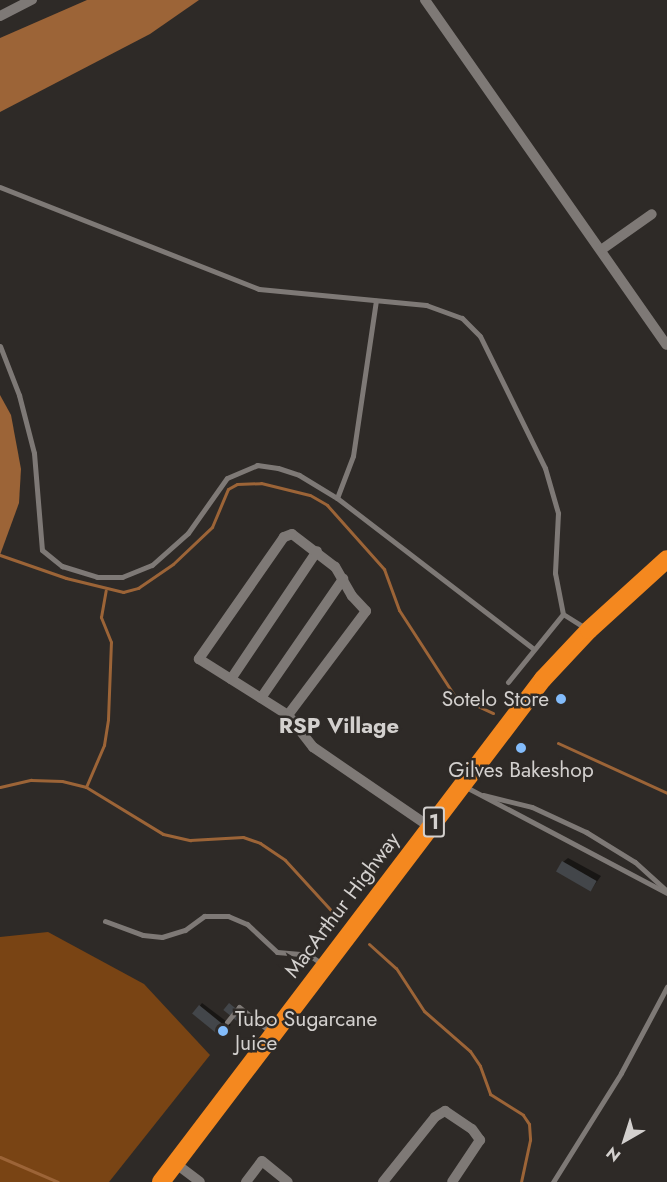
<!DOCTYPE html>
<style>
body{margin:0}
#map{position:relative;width:667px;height:1182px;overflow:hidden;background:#2e2a27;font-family:Jost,sans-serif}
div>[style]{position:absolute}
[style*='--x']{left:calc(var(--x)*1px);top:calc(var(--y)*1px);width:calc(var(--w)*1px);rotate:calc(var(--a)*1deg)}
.forest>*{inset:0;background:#794414}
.water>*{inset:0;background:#9c6437}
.shadow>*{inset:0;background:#0007;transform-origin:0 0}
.stream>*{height:3px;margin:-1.5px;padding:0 1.5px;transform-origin:1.5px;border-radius:1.5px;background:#9c6437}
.building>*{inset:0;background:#43464a;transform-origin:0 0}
.lane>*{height:5px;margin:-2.5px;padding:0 2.5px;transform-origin:2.5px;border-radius:2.5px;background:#7e7976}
.street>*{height:10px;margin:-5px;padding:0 5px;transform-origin:5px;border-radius:5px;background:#7e7976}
.highway>*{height:18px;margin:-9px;padding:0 9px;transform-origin:9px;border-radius:9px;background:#f4881f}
.dots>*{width:16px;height:16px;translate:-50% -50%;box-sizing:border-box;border:3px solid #2e2a27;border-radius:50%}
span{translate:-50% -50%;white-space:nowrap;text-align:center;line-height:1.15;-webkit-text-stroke:5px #2e2a27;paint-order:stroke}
.shield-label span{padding:2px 4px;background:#2e2a27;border:2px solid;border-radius:4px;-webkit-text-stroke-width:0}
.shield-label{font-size:20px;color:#d3d0ce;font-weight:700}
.poi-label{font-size:21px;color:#d3d0ce}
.right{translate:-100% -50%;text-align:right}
.left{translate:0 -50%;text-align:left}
.street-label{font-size:21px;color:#d3d0ce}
.neighbourhood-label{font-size:22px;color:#d3d0ce;font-weight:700}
.north{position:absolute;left:595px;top:1110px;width:60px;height:60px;-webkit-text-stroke:4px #2e2a27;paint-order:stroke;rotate:219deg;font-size:16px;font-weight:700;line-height:24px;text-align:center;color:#d3d0ce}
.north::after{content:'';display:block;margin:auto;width:21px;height:27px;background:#d3d0ce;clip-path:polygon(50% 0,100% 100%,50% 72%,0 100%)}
</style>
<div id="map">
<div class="forest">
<div style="clip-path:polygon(48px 932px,144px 984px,210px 1055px,109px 1182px,0 1182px,0 937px)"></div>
</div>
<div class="water">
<div style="clip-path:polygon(87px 0,199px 0,150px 34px,0 112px,0 38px)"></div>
<div style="clip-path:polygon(0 395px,11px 415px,21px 469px,19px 503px,0 555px)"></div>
</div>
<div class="shadow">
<div style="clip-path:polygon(568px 858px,601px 876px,591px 890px,563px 862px)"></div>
<div style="left:202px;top:1003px;width:36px;height:13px;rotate:37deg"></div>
</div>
<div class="stream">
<div style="--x:0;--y:555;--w:70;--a:19.2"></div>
<div style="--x:66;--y:578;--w:59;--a:13.8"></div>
<div style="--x:123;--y:592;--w:16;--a:-15"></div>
<div style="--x:138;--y:588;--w:42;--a:-34.4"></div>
<div style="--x:173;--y:564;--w:54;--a:-43.5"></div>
<div style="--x:212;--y:527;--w:41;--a:-67.2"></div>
<div style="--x:228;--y:489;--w:10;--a:-29"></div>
<div style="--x:237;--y:484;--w:24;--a:-2"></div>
<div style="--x:261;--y:483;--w:50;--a:13.8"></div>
<div style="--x:310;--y:495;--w:20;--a:30"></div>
<div style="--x:327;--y:505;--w:86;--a:48.3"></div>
<div style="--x:384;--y:569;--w:44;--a:69.9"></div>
<div style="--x:399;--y:610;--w:101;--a:57.1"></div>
<div style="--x:454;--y:695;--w:43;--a:24.8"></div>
<div style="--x:558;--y:743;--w:120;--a:24.6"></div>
<div style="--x:0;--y:787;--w:32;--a:-13"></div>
<div style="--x:31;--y:780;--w:31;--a:2"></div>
<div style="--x:62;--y:781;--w:25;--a:14"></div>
<div style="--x:86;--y:787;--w:90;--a:31.4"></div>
<div style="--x:163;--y:834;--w:28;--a:13"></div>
<div style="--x:190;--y:840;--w:53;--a:-3.2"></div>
<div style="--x:243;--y:837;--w:18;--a:19"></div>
<div style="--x:260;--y:843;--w:30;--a:34"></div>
<div style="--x:285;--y:860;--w:79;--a:47.6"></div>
<div style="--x:86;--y:787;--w:46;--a:-66.8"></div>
<div style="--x:104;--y:745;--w:26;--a:-81"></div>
<div style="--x:108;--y:719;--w:77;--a:-87.8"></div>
<div style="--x:111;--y:642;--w:27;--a:-112"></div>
<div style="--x:101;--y:617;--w:27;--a:-80"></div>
<div style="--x:369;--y:944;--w:36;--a:42"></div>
<div style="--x:396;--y:968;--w:51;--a:56.9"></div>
<div style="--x:424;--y:1011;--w:61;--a:41"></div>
<div style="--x:470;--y:1051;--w:18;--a:56"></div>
<div style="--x:480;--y:1066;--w:30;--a:70"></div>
<div style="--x:490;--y:1094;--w:39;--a:32"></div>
<div style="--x:523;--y:1115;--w:11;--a:56"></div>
<div style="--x:529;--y:1124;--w:16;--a:86"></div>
<div style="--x:530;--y:1140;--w:43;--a:102.1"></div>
<div style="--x:0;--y:1157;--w:63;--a:23.3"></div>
</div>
<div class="building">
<div style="left:562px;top:861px;width:40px;height:12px;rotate:30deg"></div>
<div style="left:229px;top:1003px;width:21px;height:9px;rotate:39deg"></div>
<div style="left:199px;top:1005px;width:38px;height:11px;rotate:39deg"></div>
</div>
<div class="lane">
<div style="--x:0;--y:187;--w:278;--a:21.5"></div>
<div style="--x:259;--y:289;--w:168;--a:5.5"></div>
<div style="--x:426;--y:305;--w:38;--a:20"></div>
<div style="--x:462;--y:318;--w:25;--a:45"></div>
<div style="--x:480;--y:336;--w:147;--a:63.8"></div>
<div style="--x:545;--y:468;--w:47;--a:73.9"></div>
<div style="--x:558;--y:513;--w:60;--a:92.9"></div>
<div style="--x:555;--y:573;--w:42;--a:79"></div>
<div style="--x:563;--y:614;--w:26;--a:32"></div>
<div style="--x:0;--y:346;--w:53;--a:68.8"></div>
<div style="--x:19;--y:395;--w:60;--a:75.5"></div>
<div style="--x:34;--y:453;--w:97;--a:85.3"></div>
<div style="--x:42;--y:550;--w:26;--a:39"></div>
<div style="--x:62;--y:566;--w:37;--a:17"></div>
<div style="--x:97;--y:577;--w:25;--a:0"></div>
<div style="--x:122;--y:577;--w:32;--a:-22"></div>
<div style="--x:152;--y:565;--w:48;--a:-41.6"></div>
<div style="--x:188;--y:533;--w:67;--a:-54.7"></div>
<div style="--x:227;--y:478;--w:33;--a:-23"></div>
<div style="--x:257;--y:465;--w:21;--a:8"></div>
<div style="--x:278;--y:468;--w:22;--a:18"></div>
<div style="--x:299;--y:475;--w:44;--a:31.2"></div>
<div style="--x:337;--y:498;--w:248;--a:37.5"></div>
<div style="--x:337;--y:498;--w:45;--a:-69.1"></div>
<div style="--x:353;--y:456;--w:157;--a:-81.6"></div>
<div style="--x:508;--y:682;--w:87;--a:-51"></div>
<div style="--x:464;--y:786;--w:229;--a:27.8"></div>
<div style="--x:483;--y:795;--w:50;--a:13.8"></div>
<div style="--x:532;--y:807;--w:60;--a:24.8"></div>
<div style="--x:586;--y:832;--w:57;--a:31.5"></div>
<div style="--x:635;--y:862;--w:43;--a:42.2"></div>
<div style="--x:105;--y:921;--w:40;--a:20.2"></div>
<div style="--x:143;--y:935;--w:19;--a:6"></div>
<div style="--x:162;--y:937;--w:24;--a:-17"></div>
<div style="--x:185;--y:930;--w:24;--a:-36"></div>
<div style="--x:204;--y:916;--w:24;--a:0"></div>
<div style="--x:228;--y:916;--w:21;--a:23"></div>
<div style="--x:247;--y:924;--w:41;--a:43"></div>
<div style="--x:277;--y:952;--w:32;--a:5"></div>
<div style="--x:309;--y:955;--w:18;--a:34"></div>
<div style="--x:227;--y:1022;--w:19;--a:-51"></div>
<div style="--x:239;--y:1007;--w:42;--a:38.2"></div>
<div style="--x:553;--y:1182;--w:128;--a:-58"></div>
<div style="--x:621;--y:1073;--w:98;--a:-61.9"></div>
</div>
<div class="street">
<div style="--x:425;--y:0;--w:421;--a:55"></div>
<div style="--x:0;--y:16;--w:36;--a:-27"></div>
<div style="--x:601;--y:250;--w:62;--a:-35.2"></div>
<div style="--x:231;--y:679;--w:154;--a:-56.1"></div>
<div style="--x:261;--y:698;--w:145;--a:-55.4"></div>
<div style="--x:288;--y:715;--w:130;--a:-53.1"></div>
<div style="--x:366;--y:611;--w:21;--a:-133"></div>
<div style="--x:352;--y:596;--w:34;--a:-120"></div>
<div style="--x:335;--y:567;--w:54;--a:-142.5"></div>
<div style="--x:292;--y:534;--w:9;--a:159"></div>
<div style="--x:284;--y:537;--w:149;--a:124.9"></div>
<div style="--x:199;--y:659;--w:105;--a:32.2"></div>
<div style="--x:288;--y:715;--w:41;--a:52"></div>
<div style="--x:313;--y:747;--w:142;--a:34.4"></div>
<div style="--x:175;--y:1163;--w:31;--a:37"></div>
<div style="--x:246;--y:1182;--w:26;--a:-53"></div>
<div style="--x:262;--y:1161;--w:33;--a:39"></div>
<div style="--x:383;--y:1182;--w:83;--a:-51.3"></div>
<div style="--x:435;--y:1117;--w:12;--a:-31"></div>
<div style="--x:445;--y:1111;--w:32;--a:34"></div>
<div style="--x:472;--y:1129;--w:14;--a:54"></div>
<div style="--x:480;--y:1140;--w:50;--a:123.7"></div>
</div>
<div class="highway">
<div style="--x:161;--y:1182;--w:632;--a:-52.79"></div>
<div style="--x:543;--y:679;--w:67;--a:-46.8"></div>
<div style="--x:589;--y:630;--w:105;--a:-42.3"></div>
</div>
<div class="dots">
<div style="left:561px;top:699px;background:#83bcfb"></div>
<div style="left:521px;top:748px;background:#83bcfb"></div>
<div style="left:223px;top:1031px;background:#83bcfb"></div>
</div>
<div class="shield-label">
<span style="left:434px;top:822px">1</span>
</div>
<div class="poi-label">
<span class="right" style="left:549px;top:699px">Sotelo Store</span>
<span style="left:521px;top:770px">Gilves Bakeshop</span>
<span class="left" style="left:235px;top:1031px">Tubo Sugarcane<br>Juice</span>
</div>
<div class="street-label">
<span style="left:342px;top:905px;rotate:-53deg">MacArthur Highway</span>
</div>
<div class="neighbourhood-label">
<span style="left:339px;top:726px">RSP Village</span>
</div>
<div class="north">N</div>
</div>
